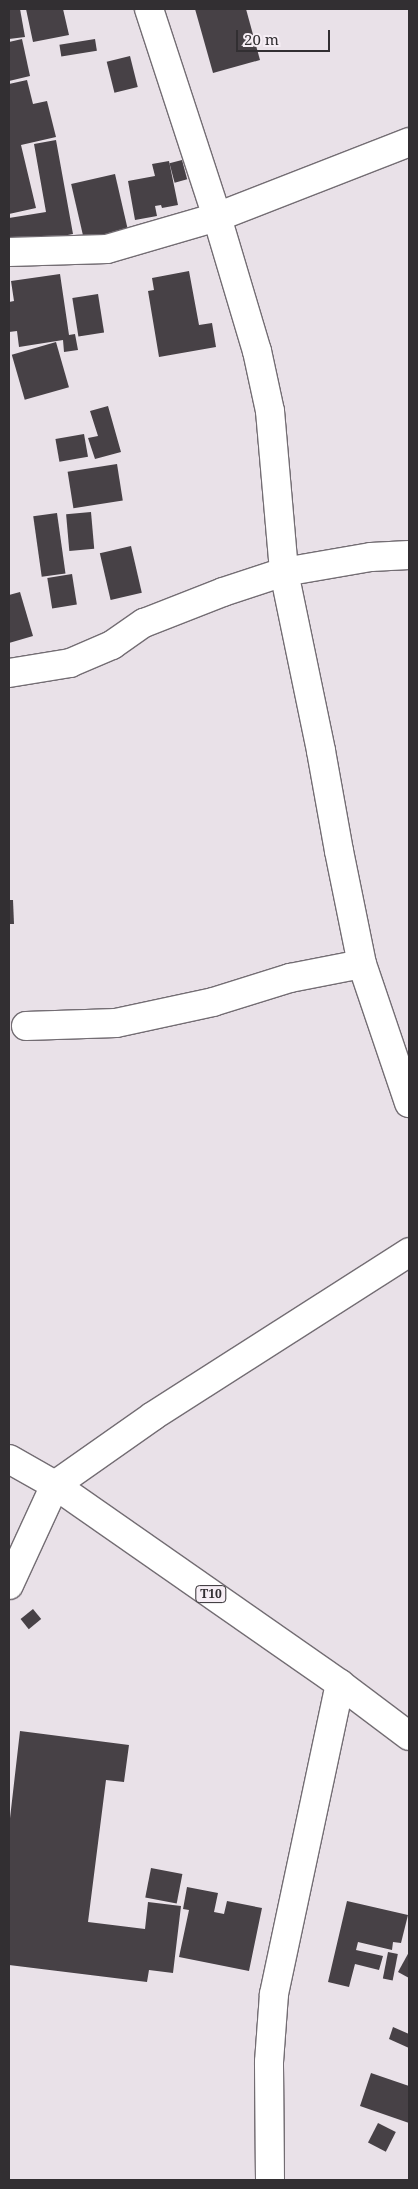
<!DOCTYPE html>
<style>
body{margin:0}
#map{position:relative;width:418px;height:2189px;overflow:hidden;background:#e9e1e8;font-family:"Noto Serif",serif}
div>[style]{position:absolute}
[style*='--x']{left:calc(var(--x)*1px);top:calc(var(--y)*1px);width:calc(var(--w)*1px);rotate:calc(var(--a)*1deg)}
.building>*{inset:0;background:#474146;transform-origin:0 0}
.roads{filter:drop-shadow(1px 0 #736d73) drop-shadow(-1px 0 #736d73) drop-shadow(0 1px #736d73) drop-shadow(0 -1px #736d73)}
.minor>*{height:28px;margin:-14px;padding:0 14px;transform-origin:14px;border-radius:14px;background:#fff}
.highway>*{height:28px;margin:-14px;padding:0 14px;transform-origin:14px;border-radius:14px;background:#fff}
span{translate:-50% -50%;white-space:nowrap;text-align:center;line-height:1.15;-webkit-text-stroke:5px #f6eef5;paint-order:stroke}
.shield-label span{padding:1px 4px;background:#f6eef5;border:1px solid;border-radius:4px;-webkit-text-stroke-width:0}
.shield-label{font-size:12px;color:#322f32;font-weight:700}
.frame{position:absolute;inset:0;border:10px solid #322f32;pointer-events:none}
.scale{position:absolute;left:236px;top:30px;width:94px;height:22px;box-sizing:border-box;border:2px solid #322f32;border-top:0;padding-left:6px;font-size:15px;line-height:18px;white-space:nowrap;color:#322f32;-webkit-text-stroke:4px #f6eef5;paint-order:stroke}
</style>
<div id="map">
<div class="building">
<div style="clip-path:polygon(9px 9px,20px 9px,25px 37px,9px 39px)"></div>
<div style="clip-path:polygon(26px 9px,63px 9px,69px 35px,33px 42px)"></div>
<div style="clip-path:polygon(195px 9px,246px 9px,260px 60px,213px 73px)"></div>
<div style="clip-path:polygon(22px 39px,30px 76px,9px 81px,9px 42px)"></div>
<div style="left:95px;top:39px;width:12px;height:36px;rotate:81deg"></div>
<div style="left:130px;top:56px;width:32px;height:24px;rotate:76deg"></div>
<div style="clip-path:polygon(27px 80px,33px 104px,47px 101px,56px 137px,21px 145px,36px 208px,9px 214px,9px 84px)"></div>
<div style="clip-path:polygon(56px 140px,73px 234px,10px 246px,9px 218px,46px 212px,34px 144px)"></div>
<div style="left:182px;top:160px;width:20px;height:13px;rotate:75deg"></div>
<div style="clip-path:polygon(169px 161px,178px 205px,162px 208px,161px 205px,155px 206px,157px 216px,135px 220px,128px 181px,155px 176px,152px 164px)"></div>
<div style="left:115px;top:174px;width:63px;height:45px;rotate:77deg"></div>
<div style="clip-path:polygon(189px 271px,199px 325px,212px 323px,216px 347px,159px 357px,148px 291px,154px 290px,152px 278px)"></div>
<div style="clip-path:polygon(60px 274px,69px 335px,75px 334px,78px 350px,64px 352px,63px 340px,19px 347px,17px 331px,9px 332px,9px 302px,14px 301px,11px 281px)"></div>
<div style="left:98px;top:294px;width:39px;height:26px;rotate:81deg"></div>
<div style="left:56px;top:342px;width:47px;height:46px;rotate:74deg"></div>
<div style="clip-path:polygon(108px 406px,121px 452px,95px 459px,88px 438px,98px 436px,90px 411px)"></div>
<div style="left:84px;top:434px;width:23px;height:29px;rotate:80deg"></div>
<div style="left:117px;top:464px;width:37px;height:50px;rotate:81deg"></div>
<div style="left:91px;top:512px;width:37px;height:25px;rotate:85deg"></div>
<div style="left:57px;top:513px;width:61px;height:24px;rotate:82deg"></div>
<div style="left:131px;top:546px;width:48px;height:32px;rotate:77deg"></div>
<div style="left:72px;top:574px;width:31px;height:25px;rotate:81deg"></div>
<div style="clip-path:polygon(20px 592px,33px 636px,9px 643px,9px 595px)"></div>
<div style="clip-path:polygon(9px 900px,13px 900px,14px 924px,9px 924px)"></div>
<div style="left:33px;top:1609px;width:13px;height:16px;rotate:51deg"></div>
<div style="clip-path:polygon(20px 1731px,129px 1745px,124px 1782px,106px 1780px,88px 1922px,145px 1929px,148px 1902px,181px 1906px,173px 1973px,149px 1970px,147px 1982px,9px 1965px,9px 1827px)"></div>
<div style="left:151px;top:1868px;width:32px;height:30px;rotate:11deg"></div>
<div style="clip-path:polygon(187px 1887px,218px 1893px,214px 1912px,224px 1914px,227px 1901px,262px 1908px,249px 1971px,179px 1957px,189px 1910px,183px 1909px)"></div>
<div style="clip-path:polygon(347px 1901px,408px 1915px,401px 1943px,393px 1942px,392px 1950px,358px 1942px,356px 1950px,383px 1956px,379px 1970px,355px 1964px,349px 1987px,328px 1982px)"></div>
<div style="left:388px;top:1952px;width:10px;height:27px;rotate:11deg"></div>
<div style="clip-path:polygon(409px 1952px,409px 1978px,398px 1972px)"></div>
<div style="clip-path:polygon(393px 2027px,409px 2034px,409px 2048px,389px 2039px)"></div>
<div style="clip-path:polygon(371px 2073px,409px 2086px,409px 2123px,360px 2106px)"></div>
<div style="left:378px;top:2123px;width:20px;height:22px;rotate:27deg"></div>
</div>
<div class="roads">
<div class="minor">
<div style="--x:149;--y:9;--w:219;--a:71.9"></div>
<div style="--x:217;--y:217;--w:140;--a:73.4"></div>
<div style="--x:257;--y:351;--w:61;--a:77.8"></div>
<div style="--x:270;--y:411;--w:162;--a:85"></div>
<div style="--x:284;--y:572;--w:183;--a:78.3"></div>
<div style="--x:321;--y:751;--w:102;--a:79.8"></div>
<div style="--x:339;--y:851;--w:115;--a:78.5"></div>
<div style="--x:362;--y:964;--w:147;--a:71.3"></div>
<div style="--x:9;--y:252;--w:98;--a:-1.8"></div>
<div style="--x:107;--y:249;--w:115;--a:-16.2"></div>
<div style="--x:217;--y:217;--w:206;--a:-21.3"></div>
<div style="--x:9;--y:673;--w:62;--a:-9.3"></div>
<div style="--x:70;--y:663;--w:46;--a:-23.2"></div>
<div style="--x:112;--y:645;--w:39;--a:-35"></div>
<div style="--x:144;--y:623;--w:85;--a:-21.4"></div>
<div style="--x:223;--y:592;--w:64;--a:-18.2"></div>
<div style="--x:284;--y:572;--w:88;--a:-9.8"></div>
<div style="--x:371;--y:557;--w:38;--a:-3"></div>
<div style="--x:26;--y:1026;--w:90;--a:-1.9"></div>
<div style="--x:116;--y:1023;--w:99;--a:-12.2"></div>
<div style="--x:213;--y:1002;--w:81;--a:-17.3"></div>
<div style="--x:290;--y:978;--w:73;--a:-11"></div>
<div style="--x:9;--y:1585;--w:110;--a:-65.3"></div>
<div style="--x:55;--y:1485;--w:120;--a:-35.1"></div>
<div style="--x:153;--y:1416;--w:304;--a:-32.6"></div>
<div style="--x:270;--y:2180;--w:118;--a:-90.5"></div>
<div style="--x:269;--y:2062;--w:68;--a:-85.8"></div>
<div style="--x:274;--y:1994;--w:317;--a:-78"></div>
</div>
<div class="highway">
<div style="--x:9;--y:1459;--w:53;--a:29.5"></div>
<div style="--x:55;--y:1485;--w:348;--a:34.9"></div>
<div style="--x:340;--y:1684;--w:86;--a:37"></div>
</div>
</div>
<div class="shield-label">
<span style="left:211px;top:1594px">T10</span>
</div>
<div class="frame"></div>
<div class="scale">20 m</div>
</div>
